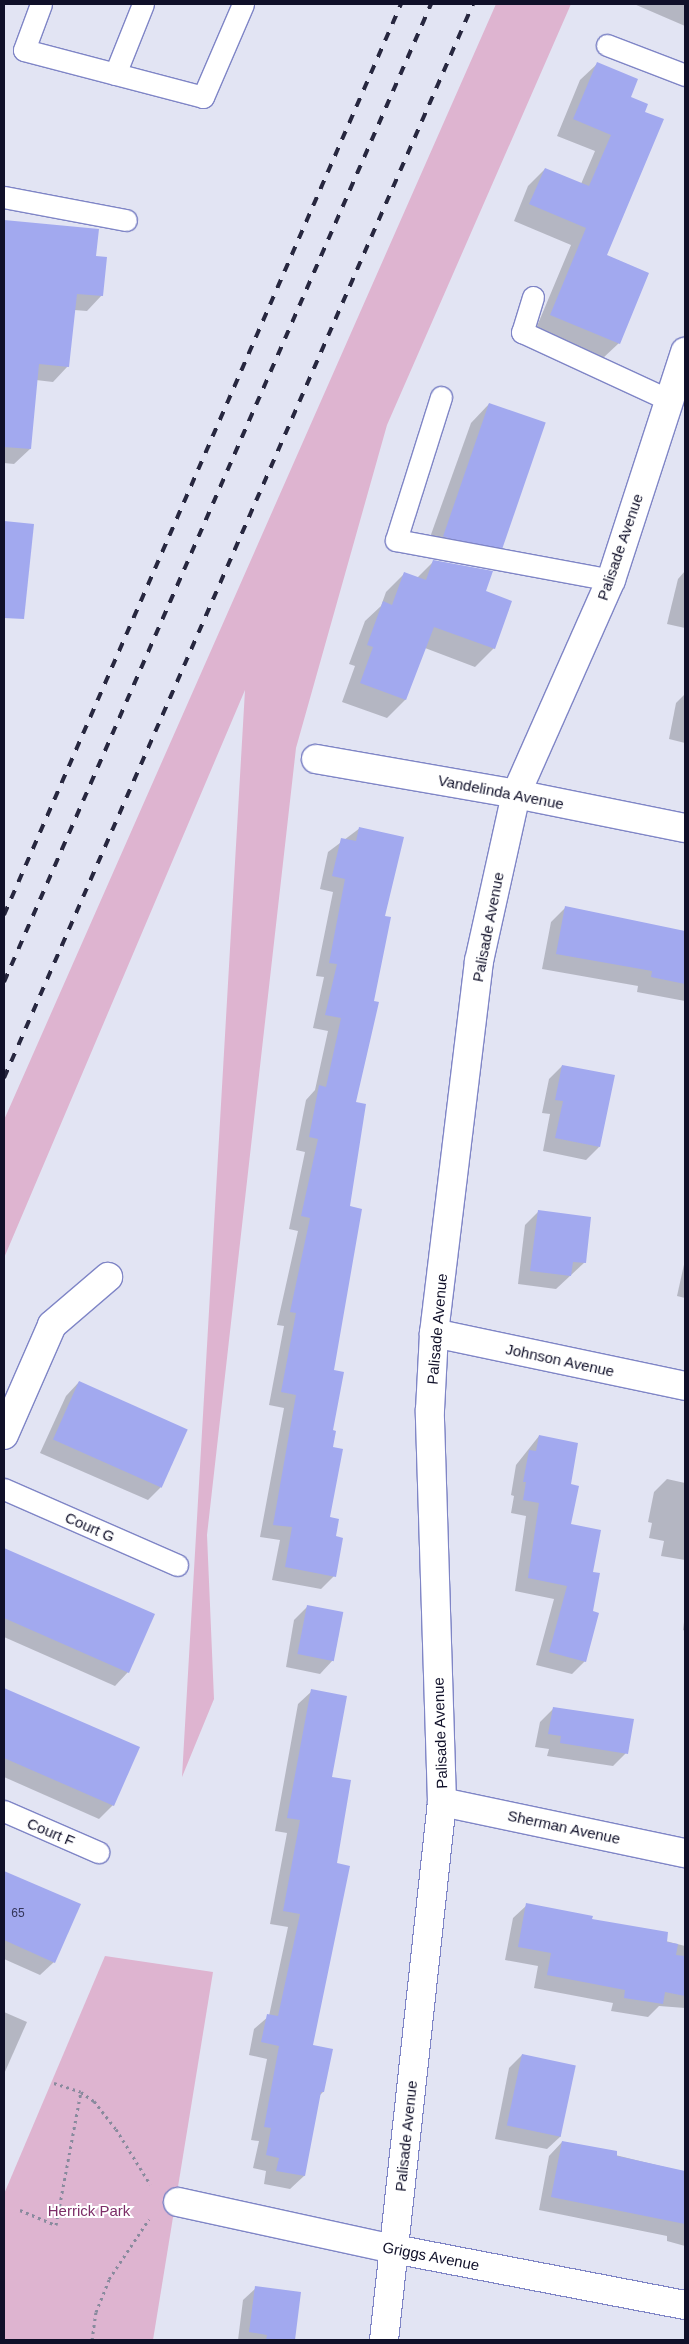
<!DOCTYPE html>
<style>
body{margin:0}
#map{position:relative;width:689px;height:2344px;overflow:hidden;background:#e2e4f3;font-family:Arial,sans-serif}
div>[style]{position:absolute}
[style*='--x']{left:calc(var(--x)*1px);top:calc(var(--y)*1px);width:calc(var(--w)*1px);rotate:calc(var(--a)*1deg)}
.green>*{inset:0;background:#deb4d0}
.shadow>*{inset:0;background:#0003}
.building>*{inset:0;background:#a2a9ef;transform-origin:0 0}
.path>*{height:3px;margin-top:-1.5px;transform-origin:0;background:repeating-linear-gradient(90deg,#888a9d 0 2.5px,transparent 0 6.5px)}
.roads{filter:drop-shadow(1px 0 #7f85c6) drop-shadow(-1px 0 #7f85c6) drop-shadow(0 1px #7f85c6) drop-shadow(0 -1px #7f85c6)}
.service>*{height:21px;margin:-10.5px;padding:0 10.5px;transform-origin:10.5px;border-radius:10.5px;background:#fff}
.minor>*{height:28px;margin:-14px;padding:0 14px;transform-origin:14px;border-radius:14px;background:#fff}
.tertiary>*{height:28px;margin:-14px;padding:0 14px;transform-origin:14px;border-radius:14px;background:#fff}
.rail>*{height:4px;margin-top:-2px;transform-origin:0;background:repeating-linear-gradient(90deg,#27273f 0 9px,transparent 0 18px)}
span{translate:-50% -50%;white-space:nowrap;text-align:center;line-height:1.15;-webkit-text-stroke:4px #fff;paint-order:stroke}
.number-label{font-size:12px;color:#34365a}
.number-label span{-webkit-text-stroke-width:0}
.street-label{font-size:15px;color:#101029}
.park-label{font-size:15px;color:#7c2d67}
.frame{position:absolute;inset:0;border:5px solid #101029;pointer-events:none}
</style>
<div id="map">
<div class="green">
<div style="clip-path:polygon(496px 4px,571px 4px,387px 425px,296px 748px,207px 1535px,214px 1699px,182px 1777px,245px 690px,4px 1258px,4px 1120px)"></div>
<div style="clip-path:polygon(105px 1956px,213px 1972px,153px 2340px,4px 2340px,4px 2194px)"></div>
</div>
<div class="shadow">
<div style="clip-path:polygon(634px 4px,685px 4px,685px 26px)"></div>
<div style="clip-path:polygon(597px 64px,629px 97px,605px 256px,619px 343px,602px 359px,535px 331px,571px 245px,514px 221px,528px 186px,545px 169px,581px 184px,595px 151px,557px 136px,580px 80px)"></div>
<div style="clip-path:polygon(4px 222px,97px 230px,95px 257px,102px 295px,87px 311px,74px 310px,68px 366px,53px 382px,36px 380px,30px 449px,14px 464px,4px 463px)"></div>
<div style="clip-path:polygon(489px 404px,501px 546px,482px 565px,424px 554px,471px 423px)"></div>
<div style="clip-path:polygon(4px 523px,32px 525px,15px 580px,4px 579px)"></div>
<div style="clip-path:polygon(434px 561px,484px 592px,494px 648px,475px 667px,425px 648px,405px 700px,387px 718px,342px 702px,355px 666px,349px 664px,365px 621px,381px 606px,386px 592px,404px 574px,417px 578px)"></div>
<div style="clip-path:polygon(685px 571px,685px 628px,667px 624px,678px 579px)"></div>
<div style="clip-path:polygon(685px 694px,685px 743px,669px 739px,676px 703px)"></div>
<div style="clip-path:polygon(360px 828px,384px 917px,354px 1103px,332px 1371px,329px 1518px,334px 1537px,334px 1576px,321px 1589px,272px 1580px,280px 1540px,260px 1537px,284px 1408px,269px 1405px,284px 1326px,277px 1325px,298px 1231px,289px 1229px,305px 1152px,296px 1150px,306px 1100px,315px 1090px,328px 1031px,313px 1028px,324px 977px,316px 976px,333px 892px,320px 889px,328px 852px)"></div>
<div style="clip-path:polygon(566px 907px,685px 932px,685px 1001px,637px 992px,638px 986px,542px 969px,551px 922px)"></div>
<div style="clip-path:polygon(562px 1066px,599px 1147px,586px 1160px,543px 1151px,550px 1114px,542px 1113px,549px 1079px)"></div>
<div style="clip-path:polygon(538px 1212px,585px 1262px,556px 1289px,518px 1284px,525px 1225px)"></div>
<div style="clip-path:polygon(685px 1260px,685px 1298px,677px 1296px)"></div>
<div style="clip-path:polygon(79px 1382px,161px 1487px,148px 1500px,40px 1453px,66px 1396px)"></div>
<div style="clip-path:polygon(539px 1436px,570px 1524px,591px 1573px,592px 1612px,585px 1661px,572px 1674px,536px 1665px,554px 1599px,515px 1591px,526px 1516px,511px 1513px,514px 1496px,511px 1495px,516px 1465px)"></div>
<div style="clip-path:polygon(667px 1479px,685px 1483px,685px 1560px,661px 1556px,664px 1541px,649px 1538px,652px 1523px,648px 1522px,654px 1492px)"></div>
<div style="clip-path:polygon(9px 1552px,128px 1672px,115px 1686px,4px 1637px,4px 1557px)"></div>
<div style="clip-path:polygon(307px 1607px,333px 1660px,320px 1674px,286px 1667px,294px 1620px)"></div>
<div style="clip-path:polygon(685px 1614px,685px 1631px,683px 1630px)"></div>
<div style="clip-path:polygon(4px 1690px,138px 1748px,113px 1805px,99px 1819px,4px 1777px)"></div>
<div style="clip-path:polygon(312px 1691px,330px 1778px,336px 1864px,311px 2045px,323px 2092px,318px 2097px,304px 2176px,290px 2189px,264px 2184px,266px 2171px,253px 2168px,259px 2141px,251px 2140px,267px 2059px,249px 2055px,254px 2029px,269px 2016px,288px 1927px,270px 1924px,287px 1833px,275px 1831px,298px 1704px)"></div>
<div style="clip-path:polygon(553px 1709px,626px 1753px,613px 1766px,547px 1756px,549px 1749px,535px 1747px,540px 1722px)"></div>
<div style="clip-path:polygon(4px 1872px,79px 1905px,54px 1962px,40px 1975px,4px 1959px)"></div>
<div style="clip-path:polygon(527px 1905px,685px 1946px,685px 2008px,659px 2006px,648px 2017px,611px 2011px,613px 2003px,534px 1988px,538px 1966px,505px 1960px,513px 1918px)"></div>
<div style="clip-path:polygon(4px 2012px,27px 2022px,4px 2074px)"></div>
<div style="clip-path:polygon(522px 2055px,561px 2136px,547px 2149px,495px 2139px,509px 2068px)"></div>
<div style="clip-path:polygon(562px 2142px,685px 2172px,685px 2246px,667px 2241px,667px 2236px,539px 2210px,549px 2156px)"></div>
<div style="clip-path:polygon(256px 2288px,300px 2293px,294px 2340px,238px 2340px,243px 2300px)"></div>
</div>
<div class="building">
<div style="clip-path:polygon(597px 62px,638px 79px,631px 97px,648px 104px,645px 112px,664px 119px,607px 255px,649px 273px,620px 344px,550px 315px,586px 228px,529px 204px,545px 168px,589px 186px,611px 135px,573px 119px)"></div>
<div style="clip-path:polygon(4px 220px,99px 229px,96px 256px,107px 257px,103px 296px,77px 294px,69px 367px,39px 364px,31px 449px,4px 447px)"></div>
<div style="left:489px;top:403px;width:60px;height:141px;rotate:19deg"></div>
<div style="clip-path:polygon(4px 521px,34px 524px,24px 619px,4px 618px)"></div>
<div style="clip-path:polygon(433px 560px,493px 571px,486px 591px,512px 601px,495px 649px,434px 627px,406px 700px,360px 683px,373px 647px,367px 645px,383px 601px,392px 605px,404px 572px,426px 580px)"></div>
<div style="clip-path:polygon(359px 827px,404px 837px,385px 916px,391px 917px,374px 1001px,379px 1002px,356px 1102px,366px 1104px,350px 1206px,362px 1209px,334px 1370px,344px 1372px,333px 1430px,336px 1431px,333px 1447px,343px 1449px,330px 1517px,339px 1519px,336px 1536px,343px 1538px,336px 1577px,285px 1567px,292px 1527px,273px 1525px,296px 1395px,281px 1392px,296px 1313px,290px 1312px,310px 1218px,301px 1216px,318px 1139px,309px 1137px,319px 1085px,326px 1087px,341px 1018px,325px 1015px,337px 964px,329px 963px,345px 879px,332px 876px,341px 838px,356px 841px)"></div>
<div style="clip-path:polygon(565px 906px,685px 931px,685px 984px,651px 977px,652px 971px,556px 954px)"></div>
<div style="clip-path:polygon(562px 1065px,615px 1075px,600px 1147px,555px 1138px,563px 1101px,555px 1100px)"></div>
<div style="clip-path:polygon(538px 1210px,591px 1217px,586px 1263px,573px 1262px,571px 1276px,530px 1271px)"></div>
<div style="left:79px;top:1381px;width:119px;height:64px;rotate:24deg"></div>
<div style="clip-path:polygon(539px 1435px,578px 1443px,571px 1484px,579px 1486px,571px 1524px,601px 1530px,593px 1572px,600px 1573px,593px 1611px,599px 1613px,586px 1662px,549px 1652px,567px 1586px,528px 1578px,539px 1503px,523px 1500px,526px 1482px,523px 1482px,529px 1450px,536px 1451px)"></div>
<div style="clip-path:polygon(4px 1548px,155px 1614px,129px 1673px,4px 1618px)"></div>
<div style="left:307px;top:1605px;width:37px;height:50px;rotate:11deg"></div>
<div style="clip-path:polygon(4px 1688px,140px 1747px,114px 1806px,4px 1758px)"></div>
<div style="clip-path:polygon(311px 1689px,347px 1696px,332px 1777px,351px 1780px,337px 1863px,350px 1866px,313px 2045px,333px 2049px,324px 2092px,321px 2092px,305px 2176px,276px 2171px,279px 2158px,266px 2155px,271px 2128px,264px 2127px,279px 2046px,261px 2042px,267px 2014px,278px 2016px,300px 1914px,283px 1911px,300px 1820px,287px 1818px)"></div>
<div style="clip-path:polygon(553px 1707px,634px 1719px,628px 1754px,560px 1743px,561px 1736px,548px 1734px)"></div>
<div style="clip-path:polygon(4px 1871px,81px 1904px,55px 1963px,4px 1940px)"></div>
<div style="clip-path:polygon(526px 1903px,593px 1916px,592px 1919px,668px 1932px,667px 1942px,678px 1944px,676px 1955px,685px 1956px,685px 1996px,665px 1992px,663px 2004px,624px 1998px,625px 1990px,547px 1975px,551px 1953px,518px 1947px)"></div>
<div style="left:522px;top:2054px;width:55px;height:73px;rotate:12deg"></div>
<div style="clip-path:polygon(562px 2141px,617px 2151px,617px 2156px,685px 2171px,685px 2224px,551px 2197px)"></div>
<div style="clip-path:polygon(255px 2286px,301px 2292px,295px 2340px,266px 2340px,267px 2335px,249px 2332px)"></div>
</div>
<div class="path">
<div style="--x:54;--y:2083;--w:28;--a:18"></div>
<div style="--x:81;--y:2092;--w:16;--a:35"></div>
<div style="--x:94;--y:2101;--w:36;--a:52"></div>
<div style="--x:116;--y:2129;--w:65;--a:58.3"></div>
<div style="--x:20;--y:2210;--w:39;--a:23"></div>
<div style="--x:56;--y:2225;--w:135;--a:-79.4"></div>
<div style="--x:92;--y:2340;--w:28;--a:-82"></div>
<div style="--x:96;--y:2312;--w:35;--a:-68"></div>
<div style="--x:109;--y:2279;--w:72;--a:-56.3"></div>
</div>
<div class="roads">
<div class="service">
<div style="--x:41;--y:4;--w:49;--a:110.3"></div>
<div style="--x:24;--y:50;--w:185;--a:14.7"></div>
<div style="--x:203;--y:97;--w:101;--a:-66.7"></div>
<div style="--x:607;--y:45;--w:84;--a:21"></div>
<div style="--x:115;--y:74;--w:75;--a:-68.2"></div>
<div style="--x:4;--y:197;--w:124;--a:10.7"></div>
<div style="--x:533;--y:297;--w:37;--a:107"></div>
<div style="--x:522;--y:332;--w:162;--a:24.8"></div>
<div style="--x:441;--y:397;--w:150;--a:107.5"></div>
<div style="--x:396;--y:540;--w:219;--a:10.5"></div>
<div style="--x:4;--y:1489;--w:189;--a:23.7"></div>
<div style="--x:4;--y:1811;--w:103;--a:23.6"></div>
</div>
<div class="minor">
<div style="--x:316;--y:759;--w:203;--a:9.9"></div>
<div style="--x:516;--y:794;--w:172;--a:11.4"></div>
<div style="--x:434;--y:1333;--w:257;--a:11.9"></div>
<div style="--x:4;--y:1435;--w:120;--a:-66.4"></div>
<div style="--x:52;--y:1325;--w:74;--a:-40.6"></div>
<div style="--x:442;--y:1802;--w:248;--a:11.9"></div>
<div style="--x:178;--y:2202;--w:221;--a:12.3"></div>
<div style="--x:394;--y:2249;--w:296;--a:10.9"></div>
</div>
<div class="tertiary">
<div style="--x:384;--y:2340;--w:541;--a:-83.85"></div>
<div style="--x:442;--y:1802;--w:392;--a:-91.8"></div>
<div style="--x:430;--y:1410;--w:77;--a:-87"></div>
<div style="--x:434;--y:1333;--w:375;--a:-83.1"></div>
<div style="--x:479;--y:961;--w:171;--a:-77.5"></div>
<div style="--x:516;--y:794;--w:234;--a:-66.1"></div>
<div style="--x:611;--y:580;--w:240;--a:-72"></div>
</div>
</div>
<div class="rail">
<div style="--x:4;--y:915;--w:994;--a:-66.45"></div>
<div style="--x:4;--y:982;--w:1067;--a:-66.41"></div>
<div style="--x:4;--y:1078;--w:1172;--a:-66.41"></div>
</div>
<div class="number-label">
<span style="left:18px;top:1914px">65</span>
</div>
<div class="street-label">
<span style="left:620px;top:547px;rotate:-71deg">Palisade Avenue</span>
<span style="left:501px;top:792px;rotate:11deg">Vandelinda Avenue</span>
<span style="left:488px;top:927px;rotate:-79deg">Palisade Avenue</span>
<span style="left:437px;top:1329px;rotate:-85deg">Palisade Avenue</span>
<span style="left:560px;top:1360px;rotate:12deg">Johnson Avenue</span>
<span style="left:90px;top:1527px;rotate:24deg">Court G</span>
<span style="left:440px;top:1733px;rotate:-92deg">Palisade Avenue</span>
<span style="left:564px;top:1827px;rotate:12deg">Sherman Avenue</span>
<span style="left:51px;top:1832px;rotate:23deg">Court F</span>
<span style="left:406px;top:2136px;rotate:-84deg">Palisade Avenue</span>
<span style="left:431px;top:2256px;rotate:11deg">Griggs Avenue</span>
</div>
<div class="park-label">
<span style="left:89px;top:2211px">Herrick Park</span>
</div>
<div class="frame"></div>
</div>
